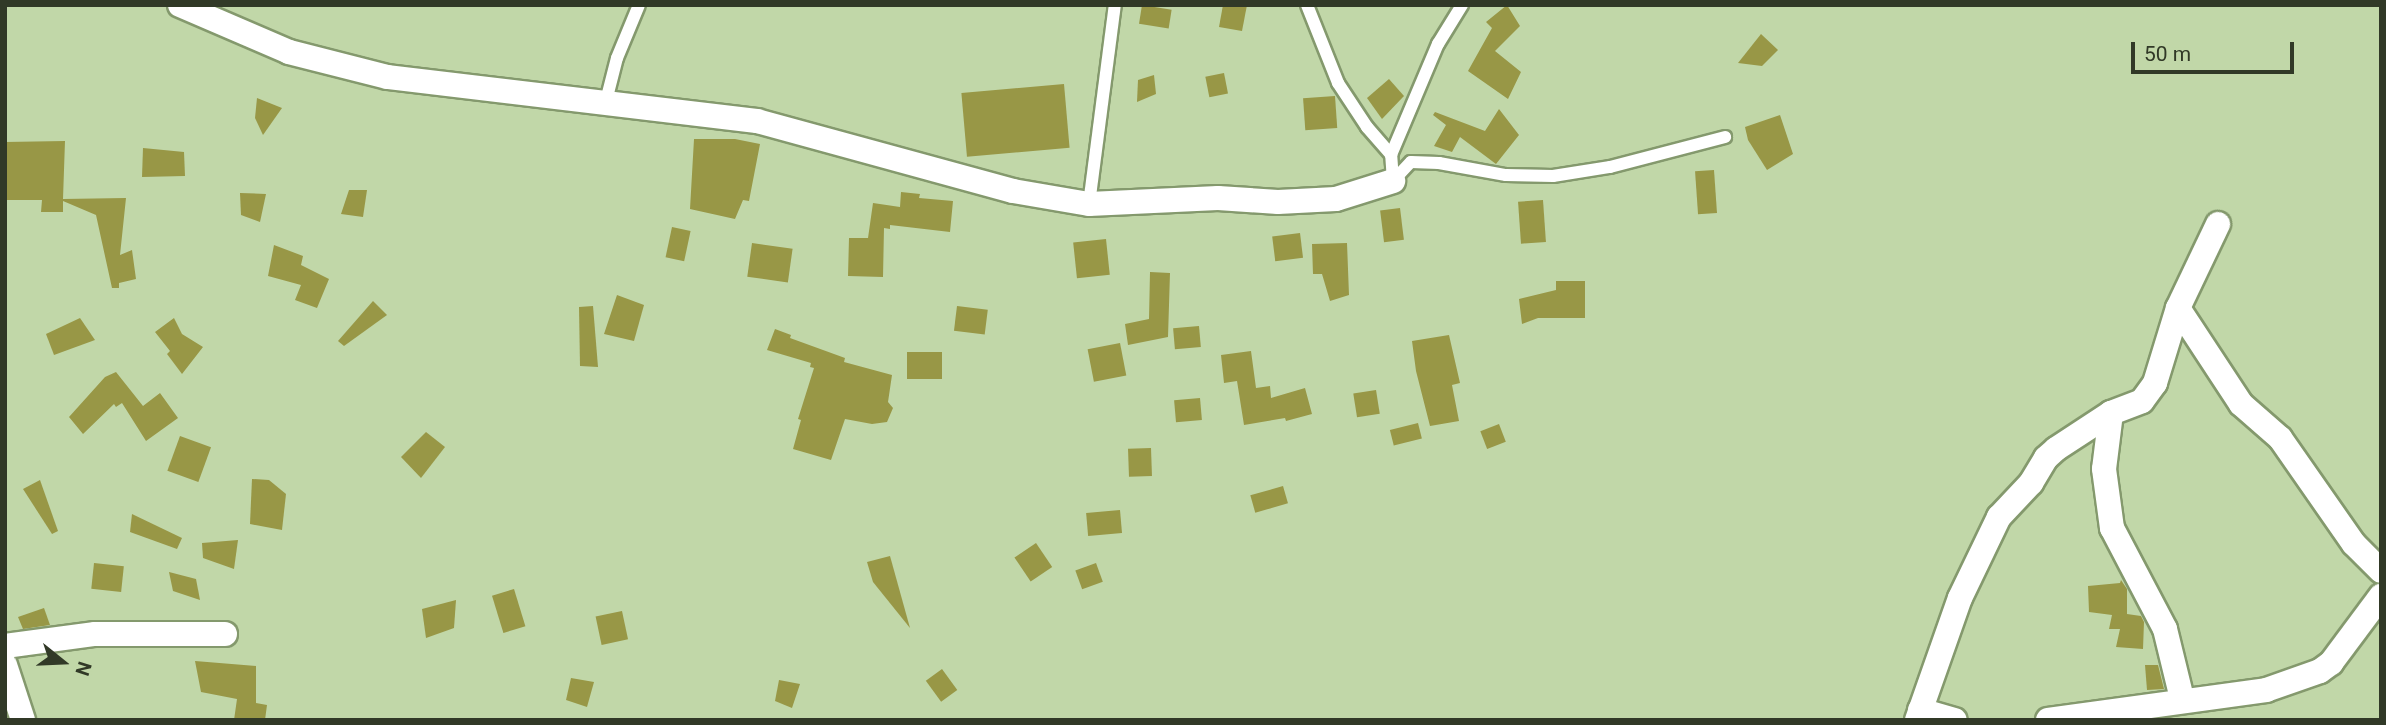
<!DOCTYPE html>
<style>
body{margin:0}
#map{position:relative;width:2386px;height:725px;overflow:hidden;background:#c1d7a8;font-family:Roboto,sans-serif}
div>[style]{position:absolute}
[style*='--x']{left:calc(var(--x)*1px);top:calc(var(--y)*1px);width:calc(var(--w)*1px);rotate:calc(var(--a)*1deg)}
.building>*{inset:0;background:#989746;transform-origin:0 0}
.roads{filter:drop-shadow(2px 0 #84996d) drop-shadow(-2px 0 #84996d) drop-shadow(0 2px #84996d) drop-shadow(0 -2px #84996d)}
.service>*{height:12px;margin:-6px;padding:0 6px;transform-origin:6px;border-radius:6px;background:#fff}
.minor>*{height:24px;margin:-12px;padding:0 12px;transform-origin:12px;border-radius:12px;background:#fff}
span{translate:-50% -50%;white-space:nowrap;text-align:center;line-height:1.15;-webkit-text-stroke:5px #c1d7a8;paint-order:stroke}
.frame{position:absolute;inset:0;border:7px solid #313927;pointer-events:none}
.north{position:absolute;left:28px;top:627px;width:70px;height:70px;-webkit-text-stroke:5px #c1d7a8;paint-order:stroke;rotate:108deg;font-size:19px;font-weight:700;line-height:28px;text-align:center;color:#313927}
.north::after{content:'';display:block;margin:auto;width:24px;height:32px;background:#313927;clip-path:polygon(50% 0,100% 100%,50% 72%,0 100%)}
.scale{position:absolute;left:2131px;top:42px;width:163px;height:32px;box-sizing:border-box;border:4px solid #313927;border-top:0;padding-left:9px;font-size:21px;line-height:24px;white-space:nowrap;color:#313927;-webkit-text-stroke:5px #c1d7a8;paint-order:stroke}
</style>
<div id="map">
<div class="building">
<div style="left:1142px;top:5px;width:30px;height:19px;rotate:9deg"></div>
<div style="clip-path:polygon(1223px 5px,1247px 5px,1242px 31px,1219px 27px)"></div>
<div style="clip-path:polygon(1507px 5px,1520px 26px,1495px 51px,1521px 72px,1508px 99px,1468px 71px,1492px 28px,1486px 22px)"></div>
<div style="clip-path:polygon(1761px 34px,1778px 50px,1762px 66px,1738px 63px)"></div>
<div style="left:1224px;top:73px;width:21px;height:19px;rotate:79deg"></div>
<div style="clip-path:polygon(1154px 75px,1156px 94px,1137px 102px,1138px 80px)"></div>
<div style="clip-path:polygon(1389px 79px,1404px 96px,1382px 119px,1367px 98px)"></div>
<div style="left:1064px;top:84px;width:64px;height:103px;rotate:85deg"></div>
<div style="left:1335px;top:96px;width:32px;height:32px;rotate:86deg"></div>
<div style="clip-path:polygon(257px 98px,282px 108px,263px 135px,255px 118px)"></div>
<div style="clip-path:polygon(1499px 109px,1519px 135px,1496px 164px,1460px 137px,1452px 152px,1434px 146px,1446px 125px,1433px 115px,1435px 112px,1485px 131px)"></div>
<div style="clip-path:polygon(1780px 115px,1793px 154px,1767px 170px,1748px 140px,1745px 127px)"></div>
<div style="clip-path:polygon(694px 139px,735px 139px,760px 144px,749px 201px,743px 200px,735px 219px,690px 209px)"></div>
<div style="clip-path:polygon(65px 141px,63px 199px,126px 198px,120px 255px,132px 250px,136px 279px,119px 283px,119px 288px,112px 288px,96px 215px,63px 201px,63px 212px,41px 212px,42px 200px,5px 200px,5px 142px)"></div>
<div style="clip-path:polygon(143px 148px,184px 152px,185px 176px,142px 177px)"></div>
<div style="left:1714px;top:170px;width:43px;height:19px;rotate:86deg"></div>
<div style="clip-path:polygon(349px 190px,367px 190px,363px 217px,341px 214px)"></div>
<div style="clip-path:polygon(901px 192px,920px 194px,919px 198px,953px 201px,950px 232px,890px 225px,890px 229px,884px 228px,883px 277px,848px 276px,849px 238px,868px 238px,873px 203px,900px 207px)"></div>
<div style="clip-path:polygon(240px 193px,266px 194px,260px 222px,241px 215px)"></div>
<div style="left:1543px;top:200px;width:42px;height:25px;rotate:86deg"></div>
<div style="left:1400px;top:208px;width:32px;height:20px;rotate:83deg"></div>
<div style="left:672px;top:227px;width:19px;height:31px;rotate:12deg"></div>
<div style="left:1300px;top:233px;width:25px;height:28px;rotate:83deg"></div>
<div style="left:1106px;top:239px;width:36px;height:33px;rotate:84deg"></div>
<div style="left:752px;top:243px;width:41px;height:34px;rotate:8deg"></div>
<div style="clip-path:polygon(1347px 243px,1349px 295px,1330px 301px,1322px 274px,1313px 274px,1312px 244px)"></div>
<div style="clip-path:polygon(274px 245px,303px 256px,301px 265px,329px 279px,317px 308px,295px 300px,301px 285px,268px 276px)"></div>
<div style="clip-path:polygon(1150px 272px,1170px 273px,1168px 337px,1128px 345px,1125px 324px,1149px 319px)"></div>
<div style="clip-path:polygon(1556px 281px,1585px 281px,1585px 318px,1538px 318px,1522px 324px,1519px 299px,1556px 290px)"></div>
<div style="clip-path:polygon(617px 295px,644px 305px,634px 341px,604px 334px)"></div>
<div style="clip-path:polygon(373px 301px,387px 315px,344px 346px,338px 341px)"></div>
<div style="clip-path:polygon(593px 306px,598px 367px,580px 366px,579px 307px)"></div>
<div style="left:957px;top:306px;width:31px;height:25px;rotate:7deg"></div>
<div style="clip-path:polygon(80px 318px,95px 340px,54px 355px,46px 334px)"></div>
<div style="clip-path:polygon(174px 318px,182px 334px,203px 347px,182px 374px,167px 354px,170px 351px,155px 332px)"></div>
<div style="left:1199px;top:326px;width:21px;height:26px;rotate:85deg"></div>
<div style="clip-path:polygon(775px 329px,791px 335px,790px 338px,845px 358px,844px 362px,892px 375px,888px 402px,893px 408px,887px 422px,872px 424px,845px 419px,831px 460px,793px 449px,801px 420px,798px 419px,814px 368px,810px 367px,811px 363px,767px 350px)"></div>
<div style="clip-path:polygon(1449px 335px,1460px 383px,1452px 385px,1459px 421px,1430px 426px,1416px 371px,1412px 341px)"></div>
<div style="left:1120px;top:343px;width:33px;height:33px;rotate:79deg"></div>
<div style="clip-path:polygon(1251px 351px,1256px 388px,1270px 386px,1271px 398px,1305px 388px,1312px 414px,1286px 421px,1285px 418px,1244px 425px,1237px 381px,1224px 383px,1221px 355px)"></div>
<div style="left:907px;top:352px;width:35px;height:27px"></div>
<div style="clip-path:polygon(116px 372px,143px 406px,160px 393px,178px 418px,146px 441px,122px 403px,116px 407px,114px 404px,83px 434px,69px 417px,105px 377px)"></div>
<div style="left:1376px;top:390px;width:24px;height:23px;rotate:81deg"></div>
<div style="left:1200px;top:398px;width:22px;height:26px;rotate:85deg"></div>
<div style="left:1418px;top:423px;width:16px;height:29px;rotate:76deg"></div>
<div style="left:1499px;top:424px;width:19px;height:20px;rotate:69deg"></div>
<div style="clip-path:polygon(426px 432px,445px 447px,421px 478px,401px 457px)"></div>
<div style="left:180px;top:436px;width:33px;height:37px;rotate:20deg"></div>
<div style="left:1151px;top:448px;width:28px;height:23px;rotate:88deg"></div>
<div style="clip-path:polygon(252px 479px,269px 480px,286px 494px,282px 530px,250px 524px)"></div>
<div style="clip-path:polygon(40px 480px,58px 531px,52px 534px,23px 489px)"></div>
<div style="left:1283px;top:486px;width:18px;height:34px;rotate:74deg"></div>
<div style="left:1120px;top:510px;width:23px;height:34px;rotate:85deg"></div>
<div style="clip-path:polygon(132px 514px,182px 538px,177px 549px,130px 532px)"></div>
<div style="clip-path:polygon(238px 540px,234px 569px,203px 558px,202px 543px)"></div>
<div style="left:1036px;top:543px;width:29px;height:26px;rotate:56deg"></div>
<div style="clip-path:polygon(890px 556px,910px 628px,873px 582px,867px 562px)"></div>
<div style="left:94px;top:563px;width:30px;height:26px;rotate:6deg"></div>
<div style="left:1096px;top:563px;width:20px;height:22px;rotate:70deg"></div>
<div style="clip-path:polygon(169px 572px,196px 579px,200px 600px,173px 591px)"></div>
<div style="clip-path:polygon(2121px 580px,2127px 589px,2127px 614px,2141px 616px,2144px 622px,2143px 649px,2116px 647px,2120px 629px,2109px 629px,2112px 615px,2089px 612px,2088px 586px,2120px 583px)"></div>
<div style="left:514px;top:589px;width:39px;height:23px;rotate:73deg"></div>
<div style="clip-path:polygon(456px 600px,454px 628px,426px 638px,422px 609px)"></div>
<div style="clip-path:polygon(44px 608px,50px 625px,23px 629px,18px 617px)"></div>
<div style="left:622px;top:611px;width:29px;height:27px;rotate:78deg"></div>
<div style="clip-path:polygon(195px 661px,256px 666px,256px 703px,267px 705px,265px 720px,234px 720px,237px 699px,201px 692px)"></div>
<div style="clip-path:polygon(2145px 665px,2158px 665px,2164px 689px,2147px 690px)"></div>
<div style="left:942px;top:669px;width:26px;height:20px;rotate:54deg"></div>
<div style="clip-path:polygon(571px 678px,594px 682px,587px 707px,566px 700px)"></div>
<div style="clip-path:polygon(779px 680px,800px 684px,792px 708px,775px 701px)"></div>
</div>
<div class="roads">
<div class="service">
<div style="--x:1307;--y:5;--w:84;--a:68.3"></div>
<div style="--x:1338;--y:83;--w:53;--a:56.6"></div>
<div style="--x:1367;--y:127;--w:37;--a:49"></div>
<div style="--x:606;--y:101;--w:44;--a:-75.7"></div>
<div style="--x:617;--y:58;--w:57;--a:-67.5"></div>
<div style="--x:1393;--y:181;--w:26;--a:-47"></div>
<div style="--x:1411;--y:162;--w:28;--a:2"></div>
<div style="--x:1439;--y:163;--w:68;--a:10.2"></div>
<div style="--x:1506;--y:175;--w:47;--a:1.2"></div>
<div style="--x:1553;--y:176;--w:58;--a:-9"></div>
<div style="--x:1610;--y:167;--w:119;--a:-14.6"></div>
<div style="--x:1393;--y:181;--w:26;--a:-94"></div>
<div style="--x:1391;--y:155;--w:121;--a:-67.1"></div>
<div style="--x:1438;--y:44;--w:46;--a:-58.4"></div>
<div style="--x:1089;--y:204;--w:201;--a:-82.6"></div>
</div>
<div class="minor">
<div style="--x:180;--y:5;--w:119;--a:23.3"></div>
<div style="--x:289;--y:52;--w:102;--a:14.2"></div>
<div style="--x:388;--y:77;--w:372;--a:6.8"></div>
<div style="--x:757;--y:121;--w:265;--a:15.3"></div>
<div style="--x:1013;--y:191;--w:77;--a:9.7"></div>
<div style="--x:1089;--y:204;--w:129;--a:-2.7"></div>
<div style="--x:1218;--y:198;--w:60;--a:3.8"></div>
<div style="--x:1278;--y:202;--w:58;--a:-3"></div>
<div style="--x:1336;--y:199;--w:60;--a:-17.5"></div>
<div style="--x:2178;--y:308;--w:115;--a:56.7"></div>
<div style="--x:2241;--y:404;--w:52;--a:41.1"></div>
<div style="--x:2280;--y:438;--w:129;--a:55.1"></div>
<div style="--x:2354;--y:544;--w:38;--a:45"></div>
<div style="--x:2111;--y:413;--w:56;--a:97.1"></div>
<div style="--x:2104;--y:469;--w:60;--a:82.3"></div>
<div style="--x:2112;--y:528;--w:114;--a:62.3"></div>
<div style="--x:2165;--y:629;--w:72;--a:76.3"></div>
<div style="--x:5;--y:646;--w:91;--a:-7.6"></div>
<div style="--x:95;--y:634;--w:130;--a:0"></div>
<div style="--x:5;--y:665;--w:58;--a:71.9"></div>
<div style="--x:1920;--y:710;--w:36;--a:16"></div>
<div style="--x:1917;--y:720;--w:129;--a:-70.6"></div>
<div style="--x:1960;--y:598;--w:90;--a:-64.3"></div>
<div style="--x:1999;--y:517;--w:47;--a:-46.7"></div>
<div style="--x:2031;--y:483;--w:29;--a:-59"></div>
<div style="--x:2046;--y:458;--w:13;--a:-42"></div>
<div style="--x:2056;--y:449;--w:66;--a:-33.2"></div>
<div style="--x:2111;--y:413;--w:33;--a:-21"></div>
<div style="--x:2142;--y:401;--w:22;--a:-54"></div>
<div style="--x:2155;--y:383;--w:78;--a:-73"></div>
<div style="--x:2178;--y:308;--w:93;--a:-64.5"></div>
<div style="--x:2048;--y:720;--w:220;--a:-7.8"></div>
<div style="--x:2266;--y:690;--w:57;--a:-19.4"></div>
<div style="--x:2320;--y:671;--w:14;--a:-36"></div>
<div style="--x:2331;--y:663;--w:84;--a:-53.3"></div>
</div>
</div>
<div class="frame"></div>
<div class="north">N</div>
<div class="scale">50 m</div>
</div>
